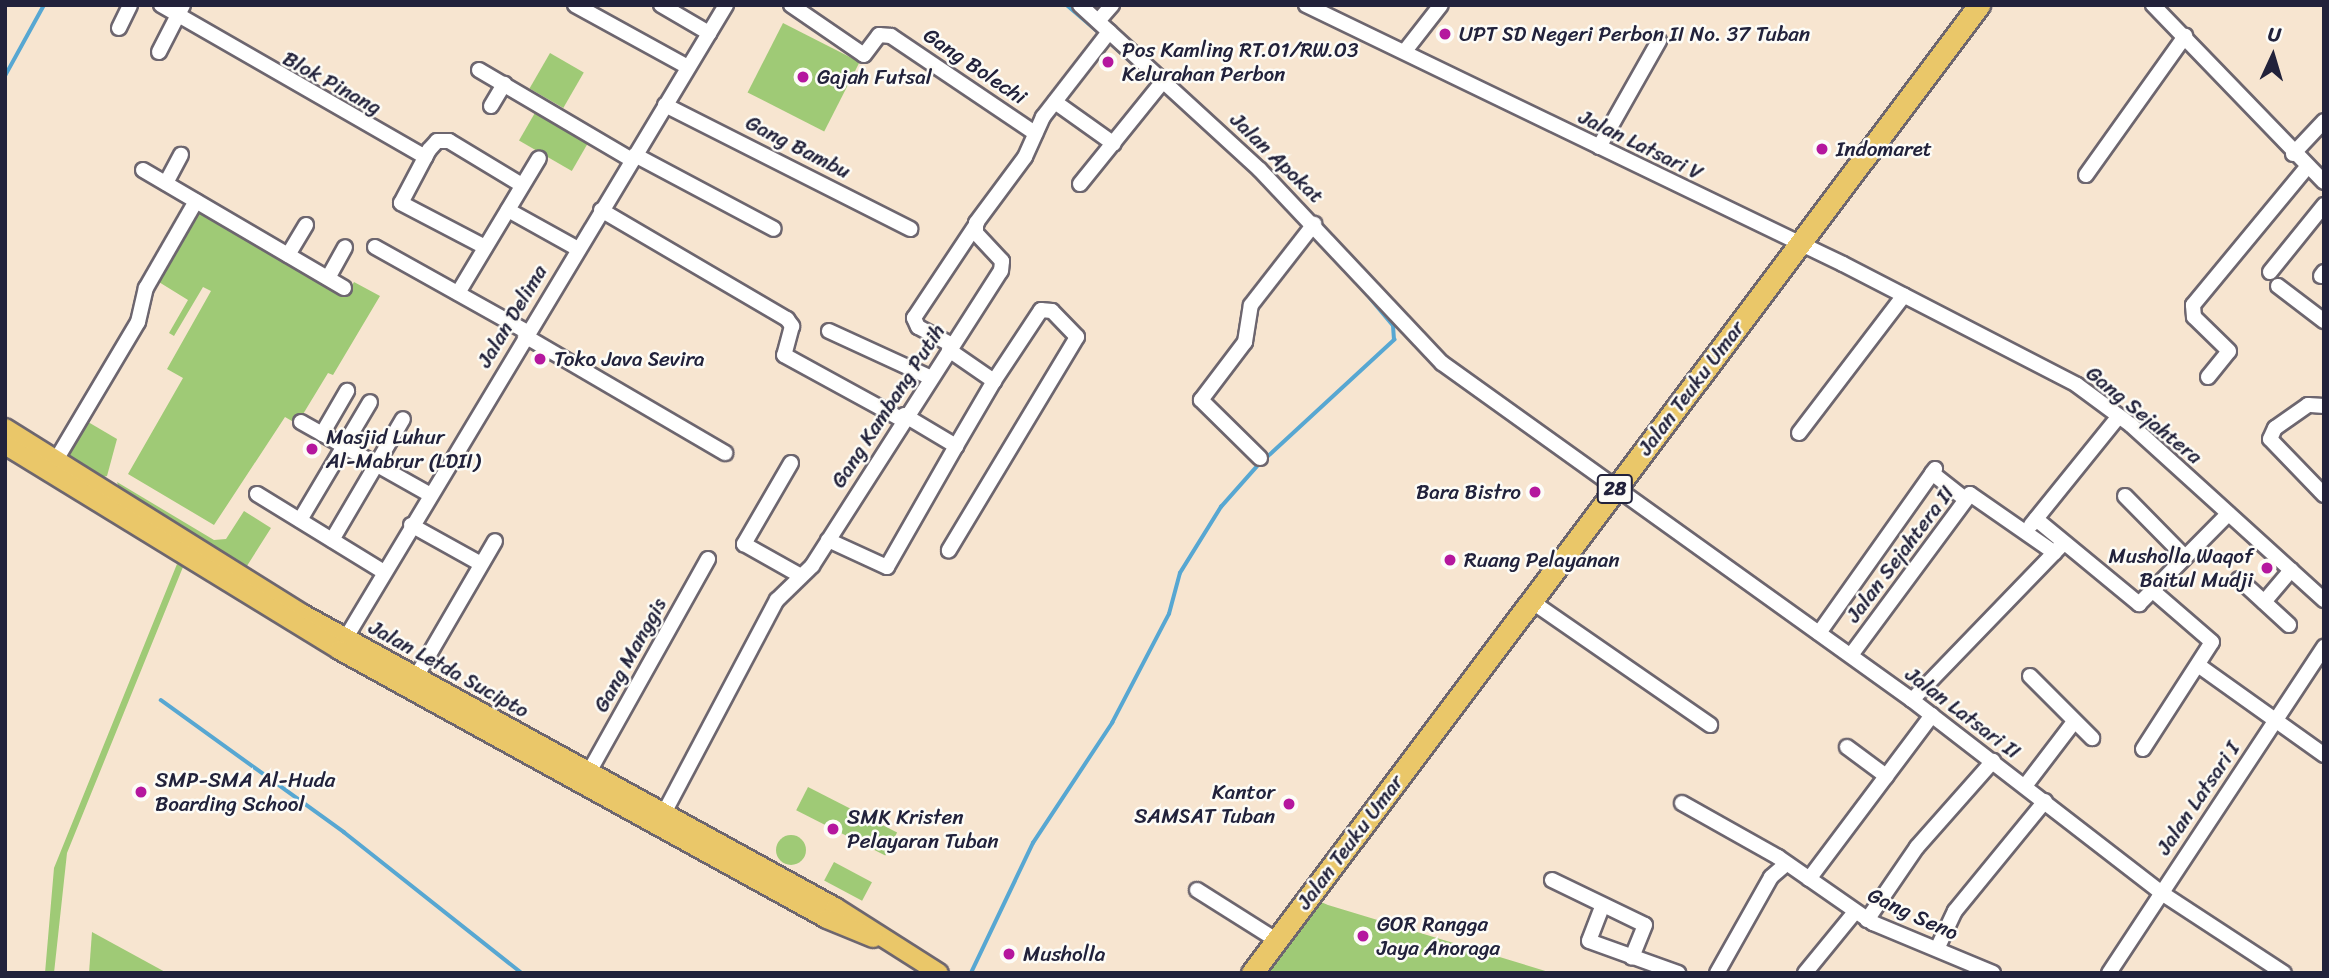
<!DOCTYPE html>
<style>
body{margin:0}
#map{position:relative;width:2329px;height:978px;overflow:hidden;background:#f7e5d0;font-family:Sriracha,sans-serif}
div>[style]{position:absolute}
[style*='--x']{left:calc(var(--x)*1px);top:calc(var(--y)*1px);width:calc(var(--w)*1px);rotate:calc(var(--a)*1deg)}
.green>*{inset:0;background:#9fca76;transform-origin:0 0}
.round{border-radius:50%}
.stream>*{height:3.5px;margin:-1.75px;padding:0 1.75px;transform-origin:1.75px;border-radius:1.75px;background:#57a7d2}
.roads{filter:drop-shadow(2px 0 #6d666f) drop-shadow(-2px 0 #6d666f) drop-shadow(0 2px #6d666f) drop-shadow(0 -2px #6d666f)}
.minor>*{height:14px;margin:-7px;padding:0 7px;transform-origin:7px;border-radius:7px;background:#fff}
.major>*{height:18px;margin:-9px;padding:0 9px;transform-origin:9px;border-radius:9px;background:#eac769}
.highway>*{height:21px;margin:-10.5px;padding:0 10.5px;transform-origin:10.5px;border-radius:10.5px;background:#eac769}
.dots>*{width:19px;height:19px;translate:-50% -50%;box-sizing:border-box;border:4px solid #fdfcf7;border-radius:50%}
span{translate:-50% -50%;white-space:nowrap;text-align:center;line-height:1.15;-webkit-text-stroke:5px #fdfcf7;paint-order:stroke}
.shield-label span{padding:2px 5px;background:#fdfcf7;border:2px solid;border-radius:5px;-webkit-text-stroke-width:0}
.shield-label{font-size:19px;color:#22223b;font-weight:700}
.poi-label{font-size:21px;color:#22223b}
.left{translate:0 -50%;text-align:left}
.right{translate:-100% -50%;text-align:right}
.street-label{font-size:21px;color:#22223b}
.frame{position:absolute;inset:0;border:7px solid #22223b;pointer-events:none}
.north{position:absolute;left:2238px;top:21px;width:70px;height:70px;-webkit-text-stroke:5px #fdfcf7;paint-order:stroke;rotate:4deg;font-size:19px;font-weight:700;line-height:28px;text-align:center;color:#22223b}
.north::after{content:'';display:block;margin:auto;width:24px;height:32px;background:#22223b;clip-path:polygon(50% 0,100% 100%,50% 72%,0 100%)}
</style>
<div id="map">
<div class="green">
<div style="left:783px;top:23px;width:86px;height:78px;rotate:27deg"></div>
<div style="left:550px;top:53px;width:39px;height:41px;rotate:30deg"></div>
<div style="left:536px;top:111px;width:61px;height:34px;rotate:30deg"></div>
<div style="clip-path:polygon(196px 205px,347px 294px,354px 282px,380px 296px,333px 375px,328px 373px,297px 424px,285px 417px,214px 525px,128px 474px,183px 378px,167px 369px,211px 291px,203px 287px,174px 336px,169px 333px,188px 300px,154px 279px)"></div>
<div style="clip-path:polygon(83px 419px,117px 439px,107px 476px,99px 478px,62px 455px)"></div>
<div style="clip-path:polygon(117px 482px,214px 540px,226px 539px,244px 511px,271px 528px,245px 569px,120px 491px)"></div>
<div style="clip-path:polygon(177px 564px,183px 567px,67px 853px,54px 973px,45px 973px,54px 868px)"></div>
<div style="left:808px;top:787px;width:100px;height:26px;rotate:27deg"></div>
<div class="round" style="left:776px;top:835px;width:30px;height:30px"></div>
<div style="left:834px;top:862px;width:43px;height:21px;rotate:28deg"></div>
<div style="clip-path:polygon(1314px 899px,1328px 905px,1552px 973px,1262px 973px)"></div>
<div style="clip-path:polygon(92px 932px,167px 973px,89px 973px)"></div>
</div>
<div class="stream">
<div style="--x:1067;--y:5;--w:46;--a:40.6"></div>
<div style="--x:1108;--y:41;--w:51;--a:41.8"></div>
<div style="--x:5;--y:76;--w:81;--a:-61.2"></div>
<div style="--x:1265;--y:459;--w:176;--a:-42.7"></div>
<div style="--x:1394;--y:340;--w:14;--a:-94"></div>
<div style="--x:1393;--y:326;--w:47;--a:-129.8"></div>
<div style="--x:161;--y:700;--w:226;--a:35.8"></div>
<div style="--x:344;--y:832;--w:227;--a:38.4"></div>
<div style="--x:971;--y:973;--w:144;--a:-64.5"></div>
<div style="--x:1033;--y:843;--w:144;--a:-56.6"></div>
<div style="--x:1112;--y:723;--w:123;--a:-62.4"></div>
<div style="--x:1169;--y:614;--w:42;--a:-75"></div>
<div style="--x:1180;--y:573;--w:78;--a:-58.2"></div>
<div style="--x:1221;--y:507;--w:57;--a:-48.5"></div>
</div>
<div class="roads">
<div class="minor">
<div style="--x:161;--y:5;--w:305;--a:29.9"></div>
<div style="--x:575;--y:5;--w:129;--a:28.8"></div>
<div style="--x:661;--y:5;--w:56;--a:30.3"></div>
<div style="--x:791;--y:5;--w:88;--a:34.4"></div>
<div style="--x:864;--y:55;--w:25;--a:-53"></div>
<div style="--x:879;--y:35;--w:12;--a:5"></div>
<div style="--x:891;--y:36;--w:174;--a:34"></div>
<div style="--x:1080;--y:5;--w:244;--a:42.5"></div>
<div style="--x:1260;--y:170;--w:265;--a:46.7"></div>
<div style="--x:1442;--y:363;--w:578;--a:35.64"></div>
<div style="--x:1912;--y:700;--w:314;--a:37.7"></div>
<div style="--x:2160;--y:892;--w:148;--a:33.2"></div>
<div style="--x:1306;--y:5;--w:596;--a:25.75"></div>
<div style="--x:1843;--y:264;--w:263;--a:27.3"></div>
<div style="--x:2077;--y:385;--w:67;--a:36.5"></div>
<div style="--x:2131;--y:425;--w:261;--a:42.2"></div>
<div style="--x:2153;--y:5;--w:246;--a:46"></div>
<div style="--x:1099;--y:20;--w:20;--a:-49"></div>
<div style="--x:119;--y:28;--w:25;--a:-64"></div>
<div style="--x:1405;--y:51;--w:58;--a:-52"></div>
<div style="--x:159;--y:52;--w:53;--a:-62.9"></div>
<div style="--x:479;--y:70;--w:178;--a:30.5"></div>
<div style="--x:1055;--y:102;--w:72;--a:35.4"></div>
<div style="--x:665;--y:105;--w:275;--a:26.8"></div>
<div style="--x:491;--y:106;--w:26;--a:-59"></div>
<div style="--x:1599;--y:147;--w:122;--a:-60.5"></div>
<div style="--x:2293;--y:154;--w:45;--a:-46.8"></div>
<div style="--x:635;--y:155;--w:157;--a:28"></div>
<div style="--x:143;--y:170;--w:233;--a:30.4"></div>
<div style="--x:2086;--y:175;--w:171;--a:-54.5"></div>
<div style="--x:166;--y:183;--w:32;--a:-62"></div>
<div style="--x:1080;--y:184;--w:132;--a:-51.1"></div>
<div style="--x:508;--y:210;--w:80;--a:29.1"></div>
<div style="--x:601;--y:210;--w:216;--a:30.4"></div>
<div style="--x:787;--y:319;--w:9;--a:54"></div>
<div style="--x:792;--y:326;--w:30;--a:105"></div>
<div style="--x:784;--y:355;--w:133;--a:28.7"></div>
<div style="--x:375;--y:247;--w:174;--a:29.2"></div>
<div style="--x:485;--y:247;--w:95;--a:-152.4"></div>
<div style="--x:401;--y:203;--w:60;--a:-62.2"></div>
<div style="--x:429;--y:150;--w:12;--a:-48"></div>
<div style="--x:437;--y:141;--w:12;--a:0"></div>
<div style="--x:449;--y:141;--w:85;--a:31.1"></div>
<div style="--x:288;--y:255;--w:35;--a:-59"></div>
<div style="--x:2270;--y:272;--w:86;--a:-51.1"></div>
<div style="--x:2321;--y:276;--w:5;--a:-53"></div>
<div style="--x:328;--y:278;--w:35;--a:-61"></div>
<div style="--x:2278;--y:286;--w:58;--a:37.3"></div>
<div style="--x:458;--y:293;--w:157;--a:-59"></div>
<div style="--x:829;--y:331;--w:110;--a:24.7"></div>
<div style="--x:525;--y:336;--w:232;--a:30.3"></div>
<div style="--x:952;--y:345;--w:38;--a:-152"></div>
<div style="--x:918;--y:327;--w:10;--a:-114"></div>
<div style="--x:914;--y:318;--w:114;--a:-56.4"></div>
<div style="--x:949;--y:350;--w:55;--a:34.6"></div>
<div style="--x:994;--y:381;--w:85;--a:-56.5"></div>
<div style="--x:1041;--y:310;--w:11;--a:5"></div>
<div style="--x:1052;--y:311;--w:36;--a:46"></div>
<div style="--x:1077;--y:337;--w:249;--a:121"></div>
<div style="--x:2208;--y:377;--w:33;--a:-51"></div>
<div style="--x:2229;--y:351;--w:49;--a:-135.8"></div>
<div style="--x:2194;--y:317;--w:12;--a:-95"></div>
<div style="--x:2193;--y:305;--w:179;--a:-50.4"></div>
<div style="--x:2324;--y:406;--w:16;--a:-176"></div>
<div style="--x:2308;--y:405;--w:40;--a:145.1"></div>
<div style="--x:2275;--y:428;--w:12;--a:114"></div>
<div style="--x:2270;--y:439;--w:78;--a:46"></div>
<div style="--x:904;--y:415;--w:61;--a:30.8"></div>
<div style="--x:956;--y:446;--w:75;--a:-59.7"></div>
<div style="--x:301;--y:422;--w:147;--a:29.4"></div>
<div style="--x:1799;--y:433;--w:173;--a:-52.7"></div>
<div style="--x:322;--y:434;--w:50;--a:-59.8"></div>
<div style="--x:1260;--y:458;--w:83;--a:-135.5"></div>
<div style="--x:1201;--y:400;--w:73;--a:-52.8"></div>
<div style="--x:1245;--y:342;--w:37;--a:-81"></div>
<div style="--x:1251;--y:305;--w:103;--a:-52.1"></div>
<div style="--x:56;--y:460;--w:161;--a:-59.3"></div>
<div style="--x:138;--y:322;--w:35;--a:-77"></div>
<div style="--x:146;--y:288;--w:100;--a:-60.1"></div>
<div style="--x:791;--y:463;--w:94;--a:120.1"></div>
<div style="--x:744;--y:544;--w:65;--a:29.3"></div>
<div style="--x:1932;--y:473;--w:42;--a:38.2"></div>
<div style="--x:257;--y:494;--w:149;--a:31.6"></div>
<div style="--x:2125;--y:496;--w:83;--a:45.5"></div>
<div style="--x:2036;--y:519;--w:134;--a:39.5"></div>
<div style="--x:2139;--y:604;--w:127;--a:-45.3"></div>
<div style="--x:300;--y:520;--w:137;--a:-59.3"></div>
<div style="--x:411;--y:525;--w:80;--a:29.1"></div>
<div style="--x:2031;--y:525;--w:140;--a:-51.1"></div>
<div style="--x:332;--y:540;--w:140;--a:-59.6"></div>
<div style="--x:828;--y:540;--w:65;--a:24.6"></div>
<div style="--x:887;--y:567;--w:139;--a:-60.3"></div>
<div style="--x:2239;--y:579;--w:68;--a:42.6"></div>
<div style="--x:1531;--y:601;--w:218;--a:34.7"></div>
<div style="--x:2264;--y:602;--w:42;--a:-49.8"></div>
<div style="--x:1819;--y:633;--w:201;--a:-54.7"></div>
<div style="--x:341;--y:646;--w:748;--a:-59.01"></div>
<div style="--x:1851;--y:655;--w:200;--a:-53.5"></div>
<div style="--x:1970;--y:494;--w:103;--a:34.8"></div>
<div style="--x:2198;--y:665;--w:155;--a:35.5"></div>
<div style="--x:2030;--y:676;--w:88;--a:45"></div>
<div style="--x:416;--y:677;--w:157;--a:-59.8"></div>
<div style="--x:1912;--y:700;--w:213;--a:-46"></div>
<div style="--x:1847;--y:747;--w:49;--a:36.6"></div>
<div style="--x:2143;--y:749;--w:127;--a:-57.2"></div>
<div style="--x:2212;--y:642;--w:78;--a:-139.2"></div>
<div style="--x:589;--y:772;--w:244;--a:-60.8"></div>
<div style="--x:2025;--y:786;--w:79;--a:-52.7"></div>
<div style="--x:1682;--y:803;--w:110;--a:29.4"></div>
<div style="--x:1778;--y:857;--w:116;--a:34.8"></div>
<div style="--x:1873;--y:923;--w:130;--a:22.6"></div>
<div style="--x:664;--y:813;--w:241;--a:-62.1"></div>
<div style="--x:777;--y:600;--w:49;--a:-44.2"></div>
<div style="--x:812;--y:566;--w:350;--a:-57.4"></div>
<div style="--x:1001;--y:271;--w:10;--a:-84"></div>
<div style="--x:1002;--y:261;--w:38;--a:-133"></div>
<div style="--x:976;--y:233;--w:10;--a:-90"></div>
<div style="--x:976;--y:223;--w:82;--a:-53.4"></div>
<div style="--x:1025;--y:157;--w:44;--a:-65.8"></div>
<div style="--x:1043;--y:117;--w:108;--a:-52.2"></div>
<div style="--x:1809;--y:879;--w:205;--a:-53.1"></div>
<div style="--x:1552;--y:880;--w:103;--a:25.8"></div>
<div style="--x:1645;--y:925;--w:35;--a:112"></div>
<div style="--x:1197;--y:890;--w:93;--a:32.3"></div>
<div style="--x:1602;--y:907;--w:36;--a:111"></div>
<div style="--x:1589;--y:941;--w:95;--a:19.8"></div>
<div style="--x:1867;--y:920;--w:88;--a:-55.6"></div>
<div style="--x:1917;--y:847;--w:115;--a:-48.5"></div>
<div style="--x:1937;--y:949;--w:42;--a:-64.7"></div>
<div style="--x:1955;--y:911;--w:142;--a:-50.7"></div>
<div style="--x:1717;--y:973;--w:110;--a:-60.6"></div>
<div style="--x:1771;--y:877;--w:18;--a:-41"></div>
<div style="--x:1805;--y:973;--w:79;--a:-50.7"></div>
<div style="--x:2109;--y:973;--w:391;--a:-56.6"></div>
</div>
<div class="major">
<div style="--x:5;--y:428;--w:349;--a:32"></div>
<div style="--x:301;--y:613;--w:610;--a:28.84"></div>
<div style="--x:835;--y:907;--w:123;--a:32.4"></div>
<div style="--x:5;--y:445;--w:392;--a:31.5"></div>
<div style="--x:339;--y:650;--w:557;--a:28.86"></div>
<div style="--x:827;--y:919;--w:50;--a:22.4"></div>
</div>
<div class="highway">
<div style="--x:1252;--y:973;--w:1211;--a:-53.09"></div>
</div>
</div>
<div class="dots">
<div style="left:1445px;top:34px;background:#b5179e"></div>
<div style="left:1108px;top:62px;background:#b5179e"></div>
<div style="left:803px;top:77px;background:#b5179e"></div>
<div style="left:1822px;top:149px;background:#b5179e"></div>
<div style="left:540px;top:359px;background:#b5179e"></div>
<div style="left:312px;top:449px;background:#b5179e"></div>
<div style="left:1535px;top:492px;background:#b5179e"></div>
<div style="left:1450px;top:560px;background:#b5179e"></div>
<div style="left:2267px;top:568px;background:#b5179e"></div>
<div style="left:141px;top:792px;background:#b5179e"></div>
<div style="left:1289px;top:804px;background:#b5179e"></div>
<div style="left:833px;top:829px;background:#b5179e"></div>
<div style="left:1363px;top:936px;background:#b5179e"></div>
<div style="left:1009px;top:954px;background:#b5179e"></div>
</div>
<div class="shield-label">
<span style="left:1615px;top:489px">28</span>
</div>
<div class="poi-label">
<span class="left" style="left:1459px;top:34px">UPT SD Negeri Perbon II No. 37 Tuban</span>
<span class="left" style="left:1122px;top:62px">Pos Kamling RT.01/RW.03<br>Kelurahan Perbon</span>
<span class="left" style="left:817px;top:77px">Gajah Futsal</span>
<span class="left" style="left:1836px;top:149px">Indomaret</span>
<span class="left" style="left:554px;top:359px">Toko Java Sevira</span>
<span class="left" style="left:326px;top:449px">Masjid Luhur<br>Al-Mabrur (LDII)</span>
<span class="right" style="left:1521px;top:492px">Bara Bistro</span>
<span class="right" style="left:2253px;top:568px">Musholla Waqof<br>Baitul Mudji</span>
<span class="left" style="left:1464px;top:560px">Ruang Pelayanan</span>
<span class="left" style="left:155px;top:792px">SMP-SMA Al-Huda<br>Boarding School</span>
<span class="right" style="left:1275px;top:804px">Kantor<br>SAMSAT Tuban</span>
<span class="left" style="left:847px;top:829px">SMK Kristen<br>Pelayaran Tuban</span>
<span class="left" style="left:1377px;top:936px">GOR Rangga<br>Jaya Anoraga</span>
<span class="left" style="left:1023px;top:954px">Musholla</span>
</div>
<div class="street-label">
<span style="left:975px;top:66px;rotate:34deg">Gang Bolechi</span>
<span style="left:332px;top:83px;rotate:29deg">Blok Pinang</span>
<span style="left:1641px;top:145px;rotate:26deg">Jalan Latsari V</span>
<span style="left:798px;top:147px;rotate:27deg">Gang Bambu</span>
<span style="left:1277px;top:158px;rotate:44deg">Jalan Apokat</span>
<span style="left:512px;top:316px;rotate:-59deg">Jalan Delima</span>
<span style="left:1691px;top:388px;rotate:-53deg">Jalan Teuku Umar</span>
<span style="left:888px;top:406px;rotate:-57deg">Gang Kambang Putih</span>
<span style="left:2144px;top:415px;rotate:39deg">Gang Sejahtera</span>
<span style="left:1900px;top:554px;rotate:-53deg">Jalan Sejahtera II</span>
<span style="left:630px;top:655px;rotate:-61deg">Gang Manggis</span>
<span style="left:449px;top:669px;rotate:29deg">Jalan Letda Sucipto</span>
<span style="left:1963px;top:713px;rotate:37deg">Jalan Latsari II</span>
<span style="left:2198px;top:798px;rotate:-56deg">Jalan Latsari I</span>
<span style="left:1350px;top:842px;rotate:-53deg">Jalan Teuku Umar</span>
<span style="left:1913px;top:914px;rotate:25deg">Gang Seno</span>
</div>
<div class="frame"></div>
<div class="north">U</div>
</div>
